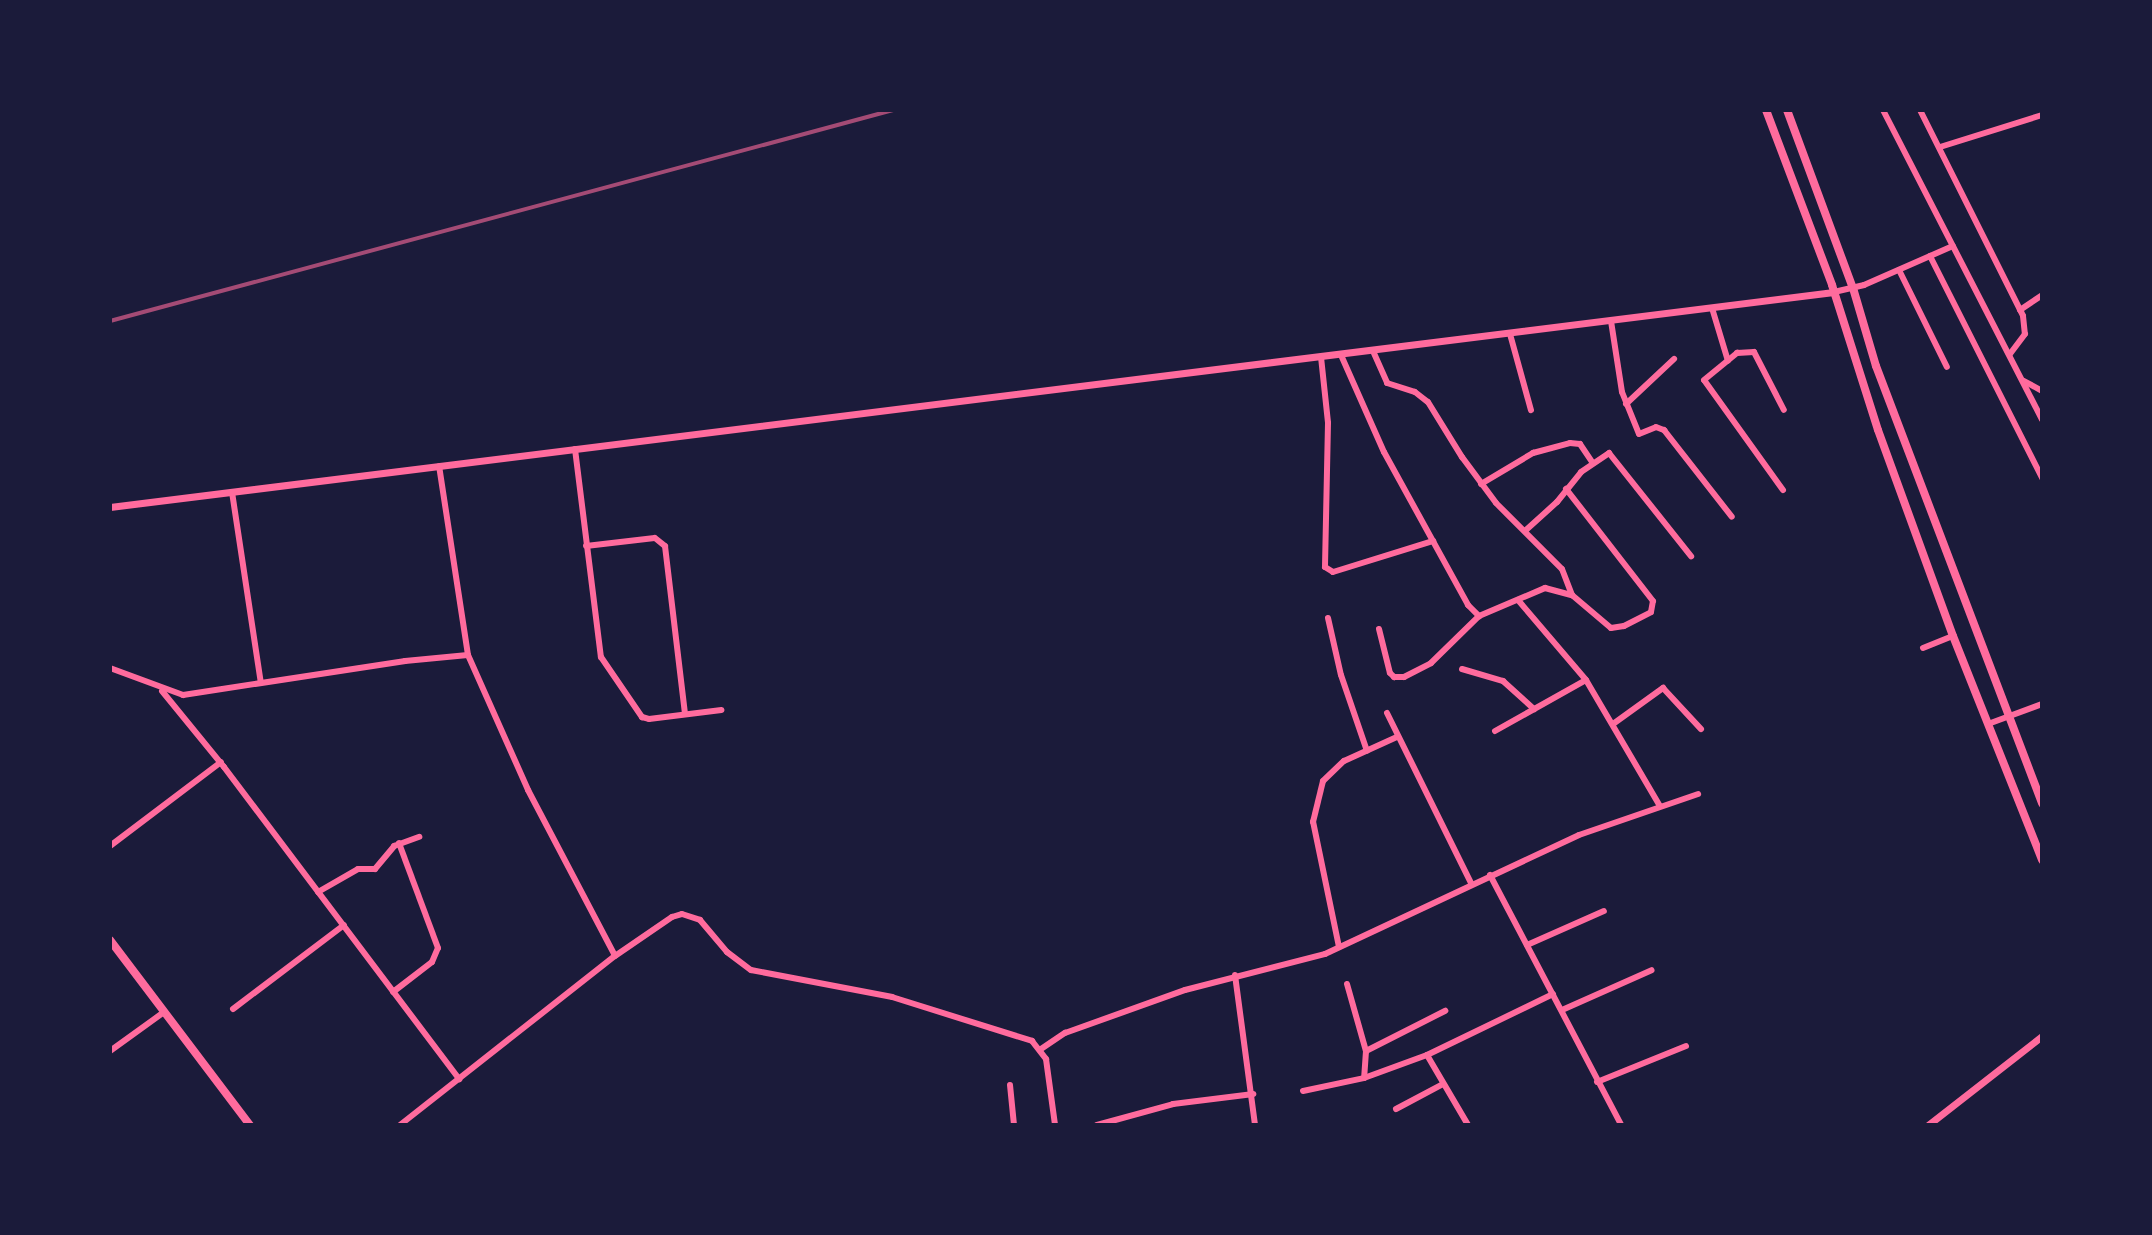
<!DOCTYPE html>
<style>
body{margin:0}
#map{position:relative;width:2152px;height:1235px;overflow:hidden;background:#1b1b3a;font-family:"Space Grotesk",sans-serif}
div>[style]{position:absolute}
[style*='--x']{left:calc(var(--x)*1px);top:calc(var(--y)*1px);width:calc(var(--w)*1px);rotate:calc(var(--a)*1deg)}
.minor>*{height:6px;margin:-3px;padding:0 3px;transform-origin:3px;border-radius:3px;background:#ff6b9d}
.tertiary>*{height:7px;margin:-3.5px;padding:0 3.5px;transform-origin:3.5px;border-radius:3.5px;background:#ff6b9d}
.secondary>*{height:8px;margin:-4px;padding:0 4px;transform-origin:4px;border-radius:4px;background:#ff6b9d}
.rail>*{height:4px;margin:-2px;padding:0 2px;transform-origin:2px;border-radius:2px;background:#a44b75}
span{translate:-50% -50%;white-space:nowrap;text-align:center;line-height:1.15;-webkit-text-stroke:6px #1b1b3a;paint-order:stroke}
.frame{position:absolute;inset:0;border:112px solid #1b1b3a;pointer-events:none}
</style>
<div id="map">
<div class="minor">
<div style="--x:1883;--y:110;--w:348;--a:62.8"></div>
<div style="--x:1920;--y:110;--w:230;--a:63.4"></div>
<div style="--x:2023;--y:316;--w:18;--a:84"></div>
<div style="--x:2025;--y:334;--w:25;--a:127"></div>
<div style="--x:1940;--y:147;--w:107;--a:-17.4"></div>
<div style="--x:1930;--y:256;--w:249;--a:63.2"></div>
<div style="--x:1899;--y:270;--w:108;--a:63.7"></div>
<div style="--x:1834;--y:292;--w:31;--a:-13"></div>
<div style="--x:1864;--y:285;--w:97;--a:-23.7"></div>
<div style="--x:1712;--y:308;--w:55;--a:73.2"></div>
<div style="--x:2020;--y:310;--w:27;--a:-34"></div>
<div style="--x:1611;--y:321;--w:72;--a:81.2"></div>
<div style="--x:1622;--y:392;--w:45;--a:68"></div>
<div style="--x:1639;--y:434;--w:18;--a:-22"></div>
<div style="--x:1656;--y:427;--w:9;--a:21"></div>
<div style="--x:1664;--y:430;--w:110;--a:52"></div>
<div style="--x:1510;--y:334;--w:79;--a:74.6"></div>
<div style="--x:1373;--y:351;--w:35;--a:66"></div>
<div style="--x:1387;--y:383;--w:29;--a:18"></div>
<div style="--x:1415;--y:392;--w:16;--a:38"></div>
<div style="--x:1428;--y:402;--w:65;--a:58.3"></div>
<div style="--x:1462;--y:457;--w:57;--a:53.5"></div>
<div style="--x:1496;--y:503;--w:93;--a:45"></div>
<div style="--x:1562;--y:569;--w:28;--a:69"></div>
<div style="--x:1341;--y:355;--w:106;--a:66.1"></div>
<div style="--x:1384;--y:452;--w:175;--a:61.2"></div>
<div style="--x:1468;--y:605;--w:16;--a:45"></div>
<div style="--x:1479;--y:616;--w:72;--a:-23"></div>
<div style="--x:1545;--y:588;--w:28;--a:15"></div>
<div style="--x:1572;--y:595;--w:51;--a:40.2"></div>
<div style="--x:1611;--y:628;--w:13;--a:-9"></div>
<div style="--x:1624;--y:626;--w:30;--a:-27"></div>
<div style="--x:1651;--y:612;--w:11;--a:-80"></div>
<div style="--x:1653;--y:601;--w:142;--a:-127.8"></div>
<div style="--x:1321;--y:357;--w:66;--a:83.9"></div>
<div style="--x:1328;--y:423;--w:144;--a:91.2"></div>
<div style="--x:1325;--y:567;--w:9;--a:32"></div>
<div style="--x:1333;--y:572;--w:105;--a:-17.2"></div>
<div style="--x:2024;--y:381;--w:21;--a:29"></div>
<div style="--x:1626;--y:404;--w:66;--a:-43.2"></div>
<div style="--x:575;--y:449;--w:210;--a:82.9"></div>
<div style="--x:601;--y:657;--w:73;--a:55.7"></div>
<div style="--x:642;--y:717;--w:7;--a:16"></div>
<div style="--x:649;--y:719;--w:73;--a:-7.1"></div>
<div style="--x:1481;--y:484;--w:61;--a:-30.8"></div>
<div style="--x:1533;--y:453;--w:38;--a:-15"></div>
<div style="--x:1570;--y:443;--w:10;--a:6"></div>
<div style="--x:1580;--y:444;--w:23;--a:56"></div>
<div style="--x:1783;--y:490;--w:135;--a:-125.7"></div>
<div style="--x:1704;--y:380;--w:43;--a:-39.3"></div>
<div style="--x:1737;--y:353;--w:17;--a:-3"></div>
<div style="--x:1754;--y:352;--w:65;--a:62.7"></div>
<div style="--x:232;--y:492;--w:193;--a:81.4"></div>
<div style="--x:1526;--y:530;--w:42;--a:-42.1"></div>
<div style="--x:1557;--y:502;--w:38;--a:-51"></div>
<div style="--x:1581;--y:472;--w:34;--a:-34"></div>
<div style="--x:1609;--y:453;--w:132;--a:51.5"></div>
<div style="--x:586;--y:546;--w:69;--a:-6.6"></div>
<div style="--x:655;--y:538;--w:13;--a:39"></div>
<div style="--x:665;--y:546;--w:169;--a:83.2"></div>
<div style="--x:1518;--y:600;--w:105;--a:49.6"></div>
<div style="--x:1586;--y:680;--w:146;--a:59.6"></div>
<div style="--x:1328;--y:618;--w:58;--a:77.2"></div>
<div style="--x:1341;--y:675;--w:80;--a:71.1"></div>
<div style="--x:1379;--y:629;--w:45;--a:76"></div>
<div style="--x:1390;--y:673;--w:6;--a:45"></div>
<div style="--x:1394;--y:677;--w:10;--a:0"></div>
<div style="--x:1404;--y:677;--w:30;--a:-27"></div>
<div style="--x:1431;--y:663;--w:67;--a:-44.4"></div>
<div style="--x:1923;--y:648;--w:32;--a:-22"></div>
<div style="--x:468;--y:655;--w:148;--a:66"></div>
<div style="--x:528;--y:790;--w:187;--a:62.3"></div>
<div style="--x:110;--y:668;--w:78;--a:20.3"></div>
<div style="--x:183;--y:695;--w:225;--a:-8.7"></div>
<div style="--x:405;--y:661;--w:63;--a:-5.4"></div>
<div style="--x:468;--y:655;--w:191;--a:-98.7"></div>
<div style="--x:1462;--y:669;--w:43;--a:16.3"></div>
<div style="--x:1503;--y:681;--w:42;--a:42.1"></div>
<div style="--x:162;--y:691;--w:98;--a:50.8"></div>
<div style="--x:224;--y:767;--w:391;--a:53"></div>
<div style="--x:1387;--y:713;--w:190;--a:63.7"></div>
<div style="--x:1613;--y:724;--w:62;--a:-35.8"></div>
<div style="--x:1663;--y:688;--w:56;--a:47.2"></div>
<div style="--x:1988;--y:724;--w:58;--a:-20.3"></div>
<div style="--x:1495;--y:731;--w:104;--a:-29.3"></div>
<div style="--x:110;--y:846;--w:139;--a:-37.1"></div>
<div style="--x:1490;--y:875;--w:282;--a:62.3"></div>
<div style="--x:318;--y:892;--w:46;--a:-29.9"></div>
<div style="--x:358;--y:869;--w:17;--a:0"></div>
<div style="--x:375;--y:869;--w:30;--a:-50"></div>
<div style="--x:394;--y:846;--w:27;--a:-20"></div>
<div style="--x:1527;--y:945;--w:84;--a:-23.8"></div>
<div style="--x:1339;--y:947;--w:128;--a:-101.7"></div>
<div style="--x:1313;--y:822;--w:42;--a:-76.3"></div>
<div style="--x:1323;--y:781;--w:29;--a:-44"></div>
<div style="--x:1344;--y:761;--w:58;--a:-24.4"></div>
<div style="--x:1235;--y:975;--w:151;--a:82.4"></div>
<div style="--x:1347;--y:984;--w:70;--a:74.2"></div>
<div style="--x:1366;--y:1051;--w:27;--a:94"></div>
<div style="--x:393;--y:992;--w:49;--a:-37.6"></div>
<div style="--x:432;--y:962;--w:15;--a:-67"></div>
<div style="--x:438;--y:948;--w:112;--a:-110.4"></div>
<div style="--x:233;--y:1009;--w:139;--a:-37.1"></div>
<div style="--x:1562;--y:1010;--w:98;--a:-24"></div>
<div style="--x:1041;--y:1049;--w:29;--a:-34"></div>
<div style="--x:1065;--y:1033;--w:127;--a:-19.7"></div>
<div style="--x:1185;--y:990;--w:145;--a:-14.4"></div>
<div style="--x:1325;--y:954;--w:280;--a:-25.1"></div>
<div style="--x:1579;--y:835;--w:126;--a:-19"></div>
<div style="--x:110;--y:1051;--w:67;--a:-35.8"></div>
<div style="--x:1366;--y:1051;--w:89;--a:-26.9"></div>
<div style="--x:1427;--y:1055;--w:81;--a:59.6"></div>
<div style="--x:1597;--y:1082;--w:96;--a:-22"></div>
<div style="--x:1010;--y:1085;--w:40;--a:84.3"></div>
<div style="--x:1303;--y:1091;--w:62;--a:-12"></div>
<div style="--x:1364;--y:1078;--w:67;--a:-20.1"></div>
<div style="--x:1427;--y:1055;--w:140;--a:-25.8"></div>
<div style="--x:1396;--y:1109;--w:53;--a:-28"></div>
<div style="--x:400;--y:1125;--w:273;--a:-38.2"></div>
<div style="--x:615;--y:956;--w:69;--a:-34.4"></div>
<div style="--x:672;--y:917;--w:10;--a:-17"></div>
<div style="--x:682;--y:914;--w:19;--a:18"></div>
<div style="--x:700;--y:920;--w:42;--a:49.8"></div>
<div style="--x:727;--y:952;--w:30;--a:37"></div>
<div style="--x:751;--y:970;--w:144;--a:10.8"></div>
<div style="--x:892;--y:997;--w:147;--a:17.4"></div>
<div style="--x:1032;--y:1041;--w:23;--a:52"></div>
<div style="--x:1046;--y:1059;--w:67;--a:82.2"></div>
<div style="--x:1097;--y:1125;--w:79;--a:-15.4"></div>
<div style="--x:1173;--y:1104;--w:81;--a:-7.1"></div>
</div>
<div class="tertiary">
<div style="--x:110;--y:507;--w:1737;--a:-7.11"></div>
<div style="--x:1928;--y:1125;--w:145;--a:-38"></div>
</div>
<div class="secondary">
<div style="--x:1766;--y:110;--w:187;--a:69.3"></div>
<div style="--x:1832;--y:285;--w:152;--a:72.4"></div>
<div style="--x:1878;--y:430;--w:219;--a:70"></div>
<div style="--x:1953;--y:636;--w:241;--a:68.3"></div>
<div style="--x:1787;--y:110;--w:190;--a:69.7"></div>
<div style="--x:1853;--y:288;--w:81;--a:73.6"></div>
<div style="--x:1876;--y:366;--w:468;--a:69.2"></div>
<div style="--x:110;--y:940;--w:232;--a:52.9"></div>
</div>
<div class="rail">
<div style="--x:110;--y:321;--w:811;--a:-15.08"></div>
</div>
<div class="frame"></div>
</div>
